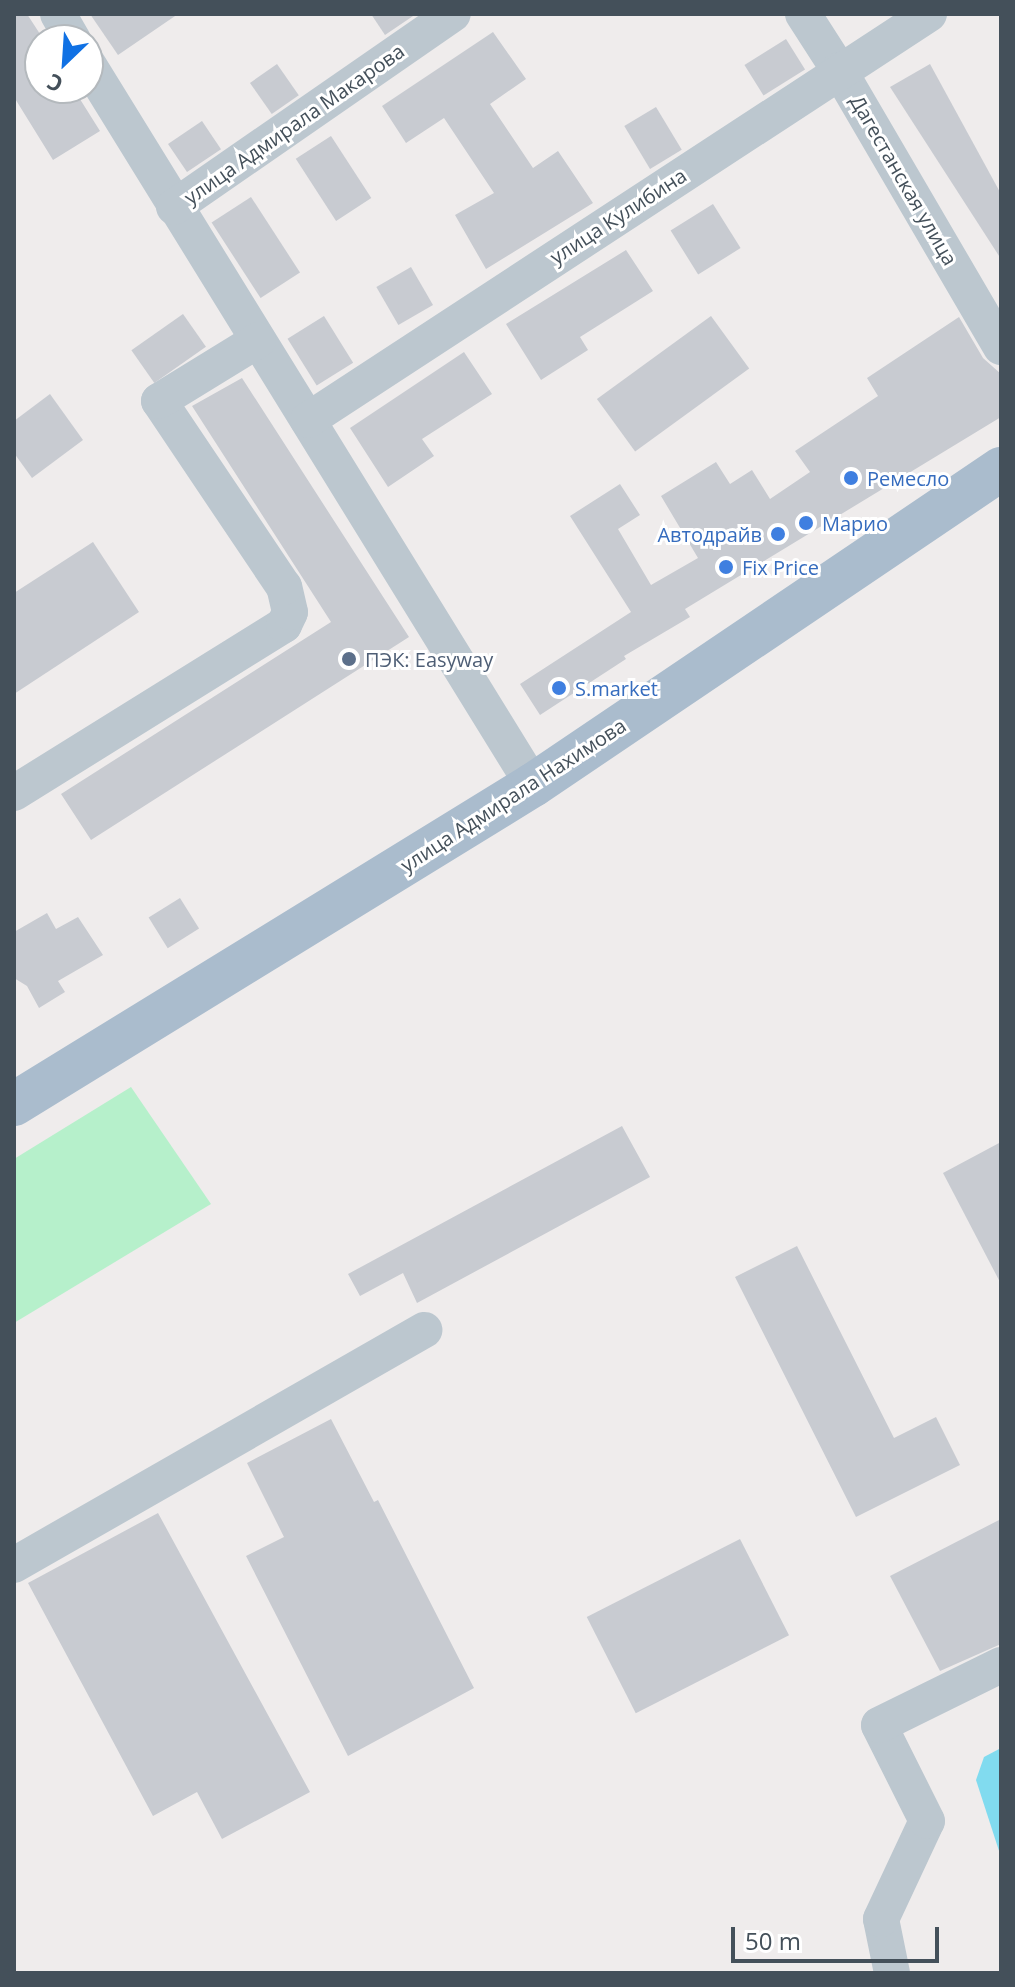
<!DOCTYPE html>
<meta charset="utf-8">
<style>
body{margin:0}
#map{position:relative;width:1015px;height:1987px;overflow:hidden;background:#efecec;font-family:"Open Sans",sans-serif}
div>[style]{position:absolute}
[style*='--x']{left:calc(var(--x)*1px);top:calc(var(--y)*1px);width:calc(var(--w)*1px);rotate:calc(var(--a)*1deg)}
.green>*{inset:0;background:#b6f0cb}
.water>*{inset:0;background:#81dbef}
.building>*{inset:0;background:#c8cbd1;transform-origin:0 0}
.minor>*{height:36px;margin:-18px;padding:0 18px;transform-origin:18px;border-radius:18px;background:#bcc7cf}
.major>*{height:44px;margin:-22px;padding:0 22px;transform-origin:22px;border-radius:22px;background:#aabccd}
.dots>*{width:22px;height:22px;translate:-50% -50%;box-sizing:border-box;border:4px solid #fff;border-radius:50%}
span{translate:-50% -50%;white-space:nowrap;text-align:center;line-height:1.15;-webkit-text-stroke:6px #fff;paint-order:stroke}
.street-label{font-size:20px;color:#44505a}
.shop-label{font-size:20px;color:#366cbe}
.left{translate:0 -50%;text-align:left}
.right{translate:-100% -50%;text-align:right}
.service-label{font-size:20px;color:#4e5e75}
.frame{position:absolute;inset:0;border:16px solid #44505a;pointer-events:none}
.north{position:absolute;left:24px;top:24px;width:80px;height:80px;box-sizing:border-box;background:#fff;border:2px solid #b4b9bd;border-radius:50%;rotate:205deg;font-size:22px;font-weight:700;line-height:32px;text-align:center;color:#44505a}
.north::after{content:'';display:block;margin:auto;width:28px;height:36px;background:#1071e4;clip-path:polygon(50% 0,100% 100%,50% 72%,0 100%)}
.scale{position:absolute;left:731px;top:1927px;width:208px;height:36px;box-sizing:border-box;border:4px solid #44505a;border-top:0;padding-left:10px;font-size:24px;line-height:28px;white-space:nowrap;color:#44505a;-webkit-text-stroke:6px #fff;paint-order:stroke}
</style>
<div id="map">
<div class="green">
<div style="clip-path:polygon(131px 1087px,211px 1204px,14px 1323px,14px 1159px)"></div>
</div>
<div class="water">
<div style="clip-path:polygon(1001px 1748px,1001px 1857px,976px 1780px,984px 1757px)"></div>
</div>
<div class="building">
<div style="clip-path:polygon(14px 14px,27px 14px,40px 34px,40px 88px,73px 88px,100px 131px,53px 160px,14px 97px)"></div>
<div style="clip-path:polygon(90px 14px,178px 14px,118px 55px)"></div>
<div style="clip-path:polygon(371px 14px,416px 14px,385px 35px)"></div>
<div style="clip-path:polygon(493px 32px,526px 79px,490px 104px,533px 168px,558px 151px,593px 203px,486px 269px,455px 215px,494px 193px,444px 118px,406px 143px,382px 106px)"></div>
<div style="left:786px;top:39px;width:36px;height:49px;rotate:58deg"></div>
<div style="left:277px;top:64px;width:38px;height:33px;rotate:55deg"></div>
<div style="clip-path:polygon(930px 64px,1001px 194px,1001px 259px,890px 87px)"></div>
<div style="left:656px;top:107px;width:50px;height:37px;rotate:59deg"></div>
<div style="left:202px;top:121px;width:34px;height:41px;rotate:56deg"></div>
<div style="left:331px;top:136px;width:74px;height:42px;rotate:57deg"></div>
<div style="left:251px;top:197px;width:90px;height:47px;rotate:57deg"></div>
<div style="left:713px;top:204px;width:52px;height:50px;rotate:58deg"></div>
<div style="clip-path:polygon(626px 250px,653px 291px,580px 337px,588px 350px,541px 380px,506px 324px)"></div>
<div style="left:411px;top:267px;width:44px;height:40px;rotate:60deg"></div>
<div style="left:183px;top:314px;width:40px;height:63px;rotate:55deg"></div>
<div style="left:324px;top:316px;width:55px;height:43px;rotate:58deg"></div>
<div style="left:711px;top:316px;width:65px;height:141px;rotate:54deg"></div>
<div style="clip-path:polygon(959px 317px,983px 358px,1001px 374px,1001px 417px,685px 609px,690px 617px,624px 656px,626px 659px,540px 715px,520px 684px,631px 612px,570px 516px,620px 484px,640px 515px,618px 529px,651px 585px,698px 558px,661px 496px,716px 462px,730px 484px,752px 470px,770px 499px,810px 472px,795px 451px,878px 396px,867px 378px)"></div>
<div style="clip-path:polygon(464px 352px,492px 394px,422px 439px,434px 456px,388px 487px,350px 428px)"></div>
<div style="clip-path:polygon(242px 378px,409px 637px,91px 840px,61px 794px,331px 622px,192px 406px)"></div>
<div style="clip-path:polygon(50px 394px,83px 440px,32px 478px,14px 453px,14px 421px)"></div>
<div style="clip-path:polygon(93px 542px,139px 612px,14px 694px,14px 593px)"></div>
<div style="left:180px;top:898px;width:36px;height:37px;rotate:58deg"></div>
<div style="clip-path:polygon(47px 913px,56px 929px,78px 917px,103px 955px,58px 981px,65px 992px,39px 1008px,27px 986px,14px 978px,14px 932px)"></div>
<div style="clip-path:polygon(622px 1126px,650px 1177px,417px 1303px,403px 1273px,360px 1296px,348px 1274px)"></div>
<div style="clip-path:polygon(1001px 1142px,1001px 1284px,943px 1173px)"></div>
<div style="clip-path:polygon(797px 1246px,894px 1438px,936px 1417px,960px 1465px,856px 1517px,735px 1277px)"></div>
<div style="clip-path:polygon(331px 1419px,374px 1502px,378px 1500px,474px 1688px,348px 1756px,246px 1556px,284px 1537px,247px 1463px)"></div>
<div style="clip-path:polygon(158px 1513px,310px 1792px,222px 1839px,197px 1792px,153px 1816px,28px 1583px)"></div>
<div style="clip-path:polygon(1001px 1519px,1001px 1644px,940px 1671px,890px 1576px)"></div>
<div style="left:740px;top:1539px;width:108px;height:172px;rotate:63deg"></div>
</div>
<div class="minor">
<div style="--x:58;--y:14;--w:30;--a:60"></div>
<div style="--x:803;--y:14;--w:67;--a:57.3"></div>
<div style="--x:839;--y:70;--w:321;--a:59.7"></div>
<div style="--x:88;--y:64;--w:847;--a:58.32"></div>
<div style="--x:174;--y:207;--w:339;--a:-34.7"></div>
<div style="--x:308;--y:420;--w:742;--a:-33.18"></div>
<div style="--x:14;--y:793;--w:318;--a:-31.9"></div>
<div style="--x:284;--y:625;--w:14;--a:-65"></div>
<div style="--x:290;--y:612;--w:26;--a:-103"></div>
<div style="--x:284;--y:587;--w:224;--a:-123.9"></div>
<div style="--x:159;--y:401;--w:116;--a:-31.6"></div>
<div style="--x:14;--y:1565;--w:473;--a:-29.8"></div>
<div style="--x:892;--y:1973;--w:55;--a:-101.5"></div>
<div style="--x:881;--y:1919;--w:108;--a:-64.9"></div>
<div style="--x:927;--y:1821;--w:107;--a:-116.6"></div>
<div style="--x:879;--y:1725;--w:136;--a:-26.2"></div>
</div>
<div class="major">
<div style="--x:14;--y:1104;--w:609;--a:-31.58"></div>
<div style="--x:533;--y:785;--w:565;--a:-34.03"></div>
</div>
<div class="dots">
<div style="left:851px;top:478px;background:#3f7fe0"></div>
<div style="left:806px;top:523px;background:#3f7fe0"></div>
<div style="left:778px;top:534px;background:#3f7fe0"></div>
<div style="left:726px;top:567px;background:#3f7fe0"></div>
<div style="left:349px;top:659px;background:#5c6f8a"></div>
<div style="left:559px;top:688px;background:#3f7fe0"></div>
</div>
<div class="street-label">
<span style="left:294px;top:124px;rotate:-35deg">улица Адмирала Макарова</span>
<span style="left:904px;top:180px;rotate:60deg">Дагестанская улица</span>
<span style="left:618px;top:216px;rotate:-33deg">улица Кулибина</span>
<span style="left:513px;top:795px;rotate:-33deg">улица Адмирала Нахимова</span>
</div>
<div class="shop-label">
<span class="left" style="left:867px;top:478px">Ремесло</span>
<span class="left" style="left:822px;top:523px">Марио</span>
<span class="right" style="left:762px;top:534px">Автодрайв</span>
<span class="left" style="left:742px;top:567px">Fix Price</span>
<span class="left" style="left:575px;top:688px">S.market</span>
</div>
<div class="service-label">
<span class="left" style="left:365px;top:659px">ПЭК: Easyway</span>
</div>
<div class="frame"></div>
<div class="north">С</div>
<div class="scale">50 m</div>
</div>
